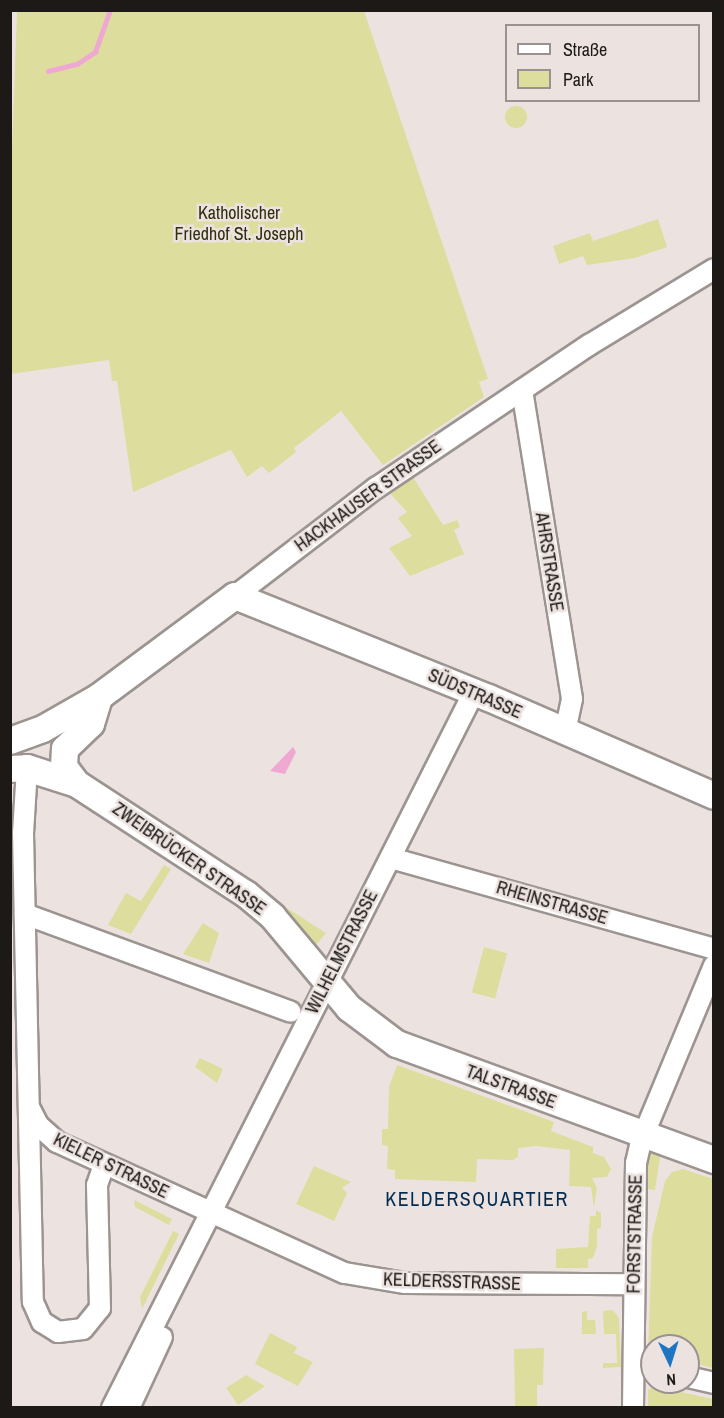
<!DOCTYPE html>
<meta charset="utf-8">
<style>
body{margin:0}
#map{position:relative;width:724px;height:1418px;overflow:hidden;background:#ece3e0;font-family:"Archivo Narrow",sans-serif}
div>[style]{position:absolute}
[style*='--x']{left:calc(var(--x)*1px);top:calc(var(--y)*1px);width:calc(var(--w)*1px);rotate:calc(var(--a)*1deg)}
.green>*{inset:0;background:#dddd9e;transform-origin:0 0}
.round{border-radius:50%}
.water>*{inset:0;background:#efa8d1}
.stream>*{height:4.5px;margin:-2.25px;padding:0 2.25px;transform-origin:2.25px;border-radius:2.25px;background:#efa8d1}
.roads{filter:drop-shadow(2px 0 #9c9490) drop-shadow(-2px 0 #9c9490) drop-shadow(0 2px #9c9490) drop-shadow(0 -2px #9c9490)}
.minor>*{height:20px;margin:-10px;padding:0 10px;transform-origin:10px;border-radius:10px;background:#fff}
.major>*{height:26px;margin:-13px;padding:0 13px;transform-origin:13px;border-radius:13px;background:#fff}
span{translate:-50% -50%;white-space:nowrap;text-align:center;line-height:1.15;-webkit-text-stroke:5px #ece3e0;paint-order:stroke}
.park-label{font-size:18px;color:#2f2e0d}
.street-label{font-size:18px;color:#1c1917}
.neighbourhood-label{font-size:20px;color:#032c51;letter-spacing:1.5px}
.frame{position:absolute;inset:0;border:12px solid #1c1917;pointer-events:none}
.legend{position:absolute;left:505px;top:24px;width:195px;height:78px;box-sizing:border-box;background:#ece3e0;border:2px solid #999290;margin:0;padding:8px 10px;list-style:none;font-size:18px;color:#1c1917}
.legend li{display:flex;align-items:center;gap:12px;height:30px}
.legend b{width:30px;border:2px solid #999290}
.north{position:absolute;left:640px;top:1334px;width:60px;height:60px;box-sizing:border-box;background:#ece3e0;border:2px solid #999290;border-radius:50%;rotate:176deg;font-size:16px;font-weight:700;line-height:24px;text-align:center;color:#1c1917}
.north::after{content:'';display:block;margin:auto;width:21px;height:27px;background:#1e75c2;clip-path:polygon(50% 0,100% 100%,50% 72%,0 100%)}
</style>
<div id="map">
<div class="green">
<div style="clip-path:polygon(17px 11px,364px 11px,488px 379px,479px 382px,484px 397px,383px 465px,341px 411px,294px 448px,296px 452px,269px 473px,262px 466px,247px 477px,231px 450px,133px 492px,117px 381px,112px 381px,109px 360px,11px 374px,10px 206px)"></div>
<div class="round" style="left:505px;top:106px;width:22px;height:22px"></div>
<div style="clip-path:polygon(658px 219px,667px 247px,635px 258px,587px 265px,583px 256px,559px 264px,553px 246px,590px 233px,593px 241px)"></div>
<div style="clip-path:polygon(411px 474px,443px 525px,457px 520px,460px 527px,454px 530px,464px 554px,410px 576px,389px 548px,412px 536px,398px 518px,407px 512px,387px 490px)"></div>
<div style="clip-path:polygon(164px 865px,171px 869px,131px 934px,108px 925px,126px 893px,141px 901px)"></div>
<div style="clip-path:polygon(287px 908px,326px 933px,312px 950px,281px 915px)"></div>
<div style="clip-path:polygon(203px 923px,219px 933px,209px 963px,183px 954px)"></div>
<div style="left:484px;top:947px;width:24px;height:47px;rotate:15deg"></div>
<div style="clip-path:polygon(200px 1058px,223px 1069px,217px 1083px,195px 1067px)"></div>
<div style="clip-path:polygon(397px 1065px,554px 1122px,551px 1131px,593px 1147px,593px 1153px,604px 1157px,611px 1169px,607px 1177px,592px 1178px,597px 1188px,594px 1208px,591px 1187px,569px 1186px,570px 1150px,536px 1146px,518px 1148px,518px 1157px,513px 1160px,477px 1159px,476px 1182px,395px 1179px,395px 1170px,387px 1169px,388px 1146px,382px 1145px,382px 1129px,388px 1129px,389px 1087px)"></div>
<div style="clip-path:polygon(649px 1150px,661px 1152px,655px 1190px,640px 1188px)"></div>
<div style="clip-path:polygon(314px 1166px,351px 1182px,342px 1188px,347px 1193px,334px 1221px,296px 1204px)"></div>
<div style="clip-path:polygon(683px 1169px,713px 1179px,713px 1368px,688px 1362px,688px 1346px,652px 1346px,652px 1355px,648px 1354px,652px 1237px,665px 1181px,672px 1172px)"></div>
<div style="clip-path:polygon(134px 1200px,172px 1219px,169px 1225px,135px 1207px)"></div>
<div style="clip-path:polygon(596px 1210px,601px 1213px,601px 1228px,597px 1229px,597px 1246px,593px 1258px,588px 1259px,588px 1268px,556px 1268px,556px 1249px,588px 1247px,590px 1216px,596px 1216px)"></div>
<div style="clip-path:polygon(173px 1231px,179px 1234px,142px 1309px,140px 1297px)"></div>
<div style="clip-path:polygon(613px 1310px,619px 1318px,621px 1367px,603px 1368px,603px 1363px,617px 1363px,616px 1334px,604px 1334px,603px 1311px)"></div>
<div style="clip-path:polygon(587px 1311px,587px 1320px,595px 1320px,596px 1334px,582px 1334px,582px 1312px)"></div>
<div style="clip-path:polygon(270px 1333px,297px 1347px,294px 1353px,313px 1362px,298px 1386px,255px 1364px)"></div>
<div style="clip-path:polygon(544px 1348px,543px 1385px,537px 1385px,537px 1407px,515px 1407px,514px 1349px)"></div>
<div style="clip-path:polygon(246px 1375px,265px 1386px,238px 1405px,226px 1388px)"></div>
<div style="clip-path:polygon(653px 1386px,713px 1399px,713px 1407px,648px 1407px,648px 1390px)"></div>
</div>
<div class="water">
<div style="clip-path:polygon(293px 747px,296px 752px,285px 774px,270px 771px)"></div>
</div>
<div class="stream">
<div style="--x:48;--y:71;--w:30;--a:-14"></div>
<div style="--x:77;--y:64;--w:22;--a:-34"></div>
<div style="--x:95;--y:52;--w:45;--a:-70.3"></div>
</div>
<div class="roads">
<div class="minor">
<div style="--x:522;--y:390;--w:313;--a:80.8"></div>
<div style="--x:572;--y:699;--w:35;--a:102"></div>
<div style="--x:235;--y:596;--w:178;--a:-37.5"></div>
<div style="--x:376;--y:488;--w:257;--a:-33.9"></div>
<div style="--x:589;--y:345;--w:146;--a:-31.3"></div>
<div style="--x:27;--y:768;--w:65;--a:93.5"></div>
<div style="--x:23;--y:833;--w:469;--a:88.8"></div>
<div style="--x:33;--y:1302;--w:22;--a:66"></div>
<div style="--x:42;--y:1322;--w:19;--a:32"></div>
<div style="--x:58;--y:1332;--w:25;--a:-7"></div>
<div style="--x:83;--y:1329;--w:27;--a:-51"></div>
<div style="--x:100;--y:1308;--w:123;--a:-91.4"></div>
<div style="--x:97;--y:1185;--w:21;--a:-71"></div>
<div style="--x:391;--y:858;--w:336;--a:15.7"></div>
<div style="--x:25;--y:914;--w:283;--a:20.2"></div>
<div style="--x:29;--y:1107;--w:20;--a:63"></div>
<div style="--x:38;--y:1125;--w:25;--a:42"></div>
<div style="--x:57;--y:1142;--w:316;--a:24.5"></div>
<div style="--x:345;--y:1273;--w:61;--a:9.5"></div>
<div style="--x:405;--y:1283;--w:228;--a:0.3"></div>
<div style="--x:688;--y:1377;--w:27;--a:13"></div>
<div style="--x:112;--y:1408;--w:802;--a:-63.18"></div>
<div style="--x:129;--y:1408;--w:78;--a:-65.1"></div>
<div style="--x:633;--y:1408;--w:245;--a:-89.3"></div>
<div style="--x:636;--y:1163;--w:23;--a:-77"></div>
<div style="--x:641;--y:1141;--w:190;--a:-67.4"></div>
</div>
<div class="major">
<div style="--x:10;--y:741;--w:35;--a:-20"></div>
<div style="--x:43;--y:729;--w:64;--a:-29.7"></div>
<div style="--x:99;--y:697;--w:169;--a:-36.6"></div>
<div style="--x:235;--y:596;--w:274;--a:21.9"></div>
<div style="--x:489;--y:698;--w:245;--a:23.5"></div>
<div style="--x:10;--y:769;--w:17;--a:-3"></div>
<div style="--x:27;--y:768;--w:52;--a:17.7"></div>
<div style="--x:77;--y:784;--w:202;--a:33.1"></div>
<div style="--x:246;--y:894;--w:35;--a:40"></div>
<div style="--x:273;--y:917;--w:119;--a:50.1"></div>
<div style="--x:349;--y:1008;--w:60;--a:36.9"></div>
<div style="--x:397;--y:1044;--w:338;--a:20.1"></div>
<div style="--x:77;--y:784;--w:21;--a:-127"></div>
<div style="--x:64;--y:767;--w:18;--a:-87"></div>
<div style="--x:65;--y:749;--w:36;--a:-44"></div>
<div style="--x:91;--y:724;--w:28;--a:-73"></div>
</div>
</div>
<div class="park-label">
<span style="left:239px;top:224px">Katholischer<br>Friedhof St. Joseph</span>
</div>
<div class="street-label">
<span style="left:368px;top:496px;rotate:-36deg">HACKHAUSER STRASSE</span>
<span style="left:549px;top:562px;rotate:81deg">AHRSTRASSE</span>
<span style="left:475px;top:694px;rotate:23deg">SÜDSTRASSE</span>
<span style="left:189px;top:859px;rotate:35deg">ZWEIBRÜCKER STRASSE</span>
<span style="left:552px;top:903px;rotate:16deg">RHEINSTRASSE</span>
<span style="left:342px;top:952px;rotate:-63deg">WILHELMSTRASSE</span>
<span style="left:511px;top:1087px;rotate:20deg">TALSTRASSE</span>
<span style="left:111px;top:1166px;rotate:26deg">KIELER STRASSE</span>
<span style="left:635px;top:1234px;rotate:-89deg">FORSTSTRASSE</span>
<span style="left:452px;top:1282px;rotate:2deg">KELDERSSTRASSE</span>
</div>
<div class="neighbourhood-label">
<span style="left:477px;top:1198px">KELDERSQUARTIER</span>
</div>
<div class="frame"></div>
<ul class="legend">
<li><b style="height:8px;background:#fff"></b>Straße</li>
<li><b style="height:16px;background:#dddd9e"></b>Park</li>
</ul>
<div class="north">N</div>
</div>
